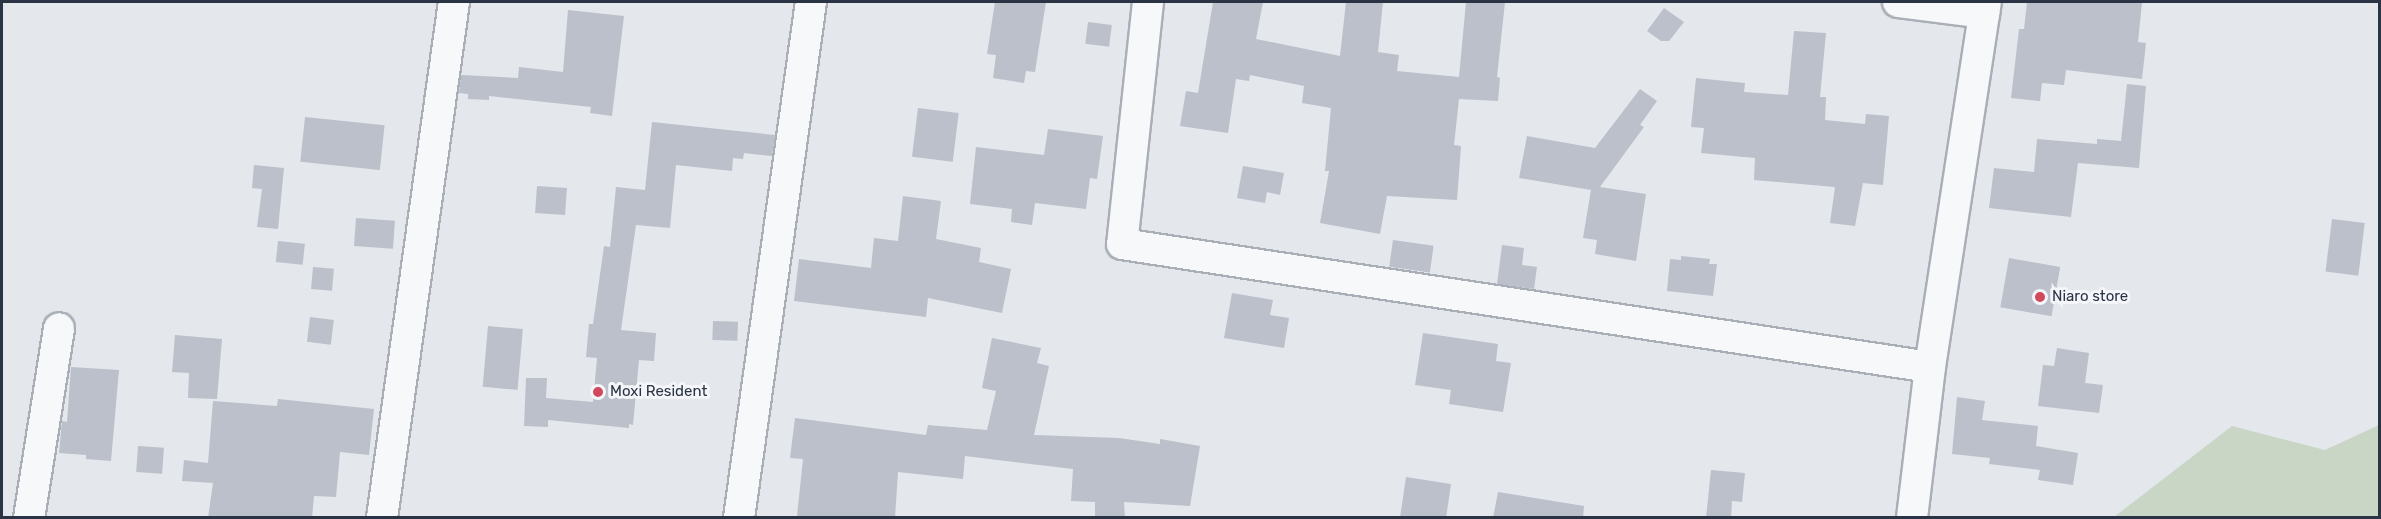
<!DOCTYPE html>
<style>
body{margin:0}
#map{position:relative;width:2381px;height:519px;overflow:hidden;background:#e4e7ec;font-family:Rubik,sans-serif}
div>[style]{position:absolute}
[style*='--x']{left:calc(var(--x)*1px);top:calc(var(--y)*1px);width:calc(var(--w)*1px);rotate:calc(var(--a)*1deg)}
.green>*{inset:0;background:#c9d6c5}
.building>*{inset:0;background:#bbc0ca;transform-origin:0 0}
.roads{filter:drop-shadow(2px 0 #a9aeb7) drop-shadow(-2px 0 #a9aeb7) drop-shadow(0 2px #a9aeb7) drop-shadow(0 -2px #a9aeb7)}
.street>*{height:30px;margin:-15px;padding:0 15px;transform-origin:15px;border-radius:15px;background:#f7f8fa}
.dots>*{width:16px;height:16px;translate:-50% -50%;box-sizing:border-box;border:3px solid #f4f6f9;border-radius:50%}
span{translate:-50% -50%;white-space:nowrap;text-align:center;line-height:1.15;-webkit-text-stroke:6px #f4f6f9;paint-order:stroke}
.poi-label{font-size:15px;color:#2b3445}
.left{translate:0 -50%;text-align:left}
.frame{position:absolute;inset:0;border:3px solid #2b3445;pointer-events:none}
</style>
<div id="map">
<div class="green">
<div style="clip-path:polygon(2379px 425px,2379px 517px,2114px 517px,2232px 426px,2325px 450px)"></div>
</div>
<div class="building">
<div style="clip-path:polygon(995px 2px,1046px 2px,1035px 72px,1026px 71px,1024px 83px,993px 78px,996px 55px,987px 54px)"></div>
<div style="clip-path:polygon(1213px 2px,1263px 2px,1256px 39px,1340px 56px,1346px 2px,1383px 2px,1378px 52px,1399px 55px,1397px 71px,1459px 77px,1466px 2px,1505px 2px,1497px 77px,1500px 78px,1498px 101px,1459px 99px,1454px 145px,1461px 146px,1457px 200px,1387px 196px,1380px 234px,1320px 223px,1329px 171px,1325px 171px,1331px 108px,1302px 103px,1304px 86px,1250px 75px,1249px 81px,1236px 79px,1228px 133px,1180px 126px,1186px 91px,1198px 93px)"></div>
<div style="clip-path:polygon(2027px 2px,2142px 3px,2138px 42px,2146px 43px,2142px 79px,2066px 70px,2064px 85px,2042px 83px,2040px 101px,2011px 98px,2019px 29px,2024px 29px)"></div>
<div style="clip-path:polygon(1664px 8px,1684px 22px,1669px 41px,1661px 41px,1647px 31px)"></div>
<div style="clip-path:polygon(568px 10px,624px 16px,612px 116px,590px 113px,591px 107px,489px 96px,489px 100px,468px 99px,468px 94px,459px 93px,461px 75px,518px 78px,519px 67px,563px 72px)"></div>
<div style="left:1088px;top:22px;width:24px;height:22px;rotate:7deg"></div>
<div style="clip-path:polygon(1794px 31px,1826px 33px,1820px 97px,1826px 97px,1825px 120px,1865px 124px,1866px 114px,1889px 116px,1883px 185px,1863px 183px,1855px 226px,1830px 223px,1835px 187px,1754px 180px,1755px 158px,1701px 153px,1704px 128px,1691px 127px,1696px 78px,1745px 83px,1744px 92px,1788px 95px)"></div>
<div style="clip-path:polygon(2127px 84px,2146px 86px,2139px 168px,2078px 163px,2071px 217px,1989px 208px,1994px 168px,2034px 172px,2037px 139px,2097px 144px,2097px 139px,2121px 141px)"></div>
<div style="clip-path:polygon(1640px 89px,1657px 101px,1640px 125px,1644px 127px,1600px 187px,1646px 194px,1636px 261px,1595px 254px,1597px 240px,1583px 238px,1591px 190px,1519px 178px,1527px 136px,1595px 148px)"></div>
<div style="left:918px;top:108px;width:41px;height:49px;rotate:7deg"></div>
<div style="left:305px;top:117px;width:80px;height:45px;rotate:6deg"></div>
<div style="clip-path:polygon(652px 122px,775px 135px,772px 156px,744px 153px,743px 159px,733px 158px,732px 171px,676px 165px,670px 228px,636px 225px,621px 330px,656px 333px,654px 361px,639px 360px,633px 425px,629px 424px,629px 428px,548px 420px,548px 427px,524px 426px,526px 378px,547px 378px,546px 398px,593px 402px,597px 358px,586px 357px,589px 324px,593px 324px,604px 246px,610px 247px,616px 187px,645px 190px)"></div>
<div style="clip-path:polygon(1048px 129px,1103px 136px,1097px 179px,1090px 178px,1086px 209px,1035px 203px,1032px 225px,1011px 222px,1012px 209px,970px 204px,976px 147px,1044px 155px)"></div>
<div style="clip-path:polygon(254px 165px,284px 168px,278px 229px,257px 227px,262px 189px,252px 188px)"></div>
<div style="clip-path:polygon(1243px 166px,1284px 173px,1280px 195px,1267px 192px,1265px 203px,1237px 198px)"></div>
<div style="left:537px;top:186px;width:30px;height:27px;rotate:4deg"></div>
<div style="clip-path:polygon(903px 196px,941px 201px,936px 239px,981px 248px,979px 262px,1011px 269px,1002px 313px,928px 298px,926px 317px,794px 301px,799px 259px,871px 268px,874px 238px,898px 241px)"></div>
<div style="left:356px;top:218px;width:39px;height:28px;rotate:4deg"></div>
<div style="left:2332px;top:219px;width:33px;height:53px;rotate:7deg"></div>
<div style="left:1393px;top:240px;width:41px;height:27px;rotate:8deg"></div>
<div style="left:278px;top:241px;width:27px;height:21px;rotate:6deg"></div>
<div style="clip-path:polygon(1502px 245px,1524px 248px,1522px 265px,1537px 267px,1534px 289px,1497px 284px)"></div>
<div style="clip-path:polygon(1681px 256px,1710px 259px,1709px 264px,1717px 264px,1713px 296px,1667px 291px,1670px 259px,1681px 260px)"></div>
<div style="left:2009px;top:258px;width:52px;height:50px;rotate:10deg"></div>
<div style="left:313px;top:267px;width:21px;height:22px;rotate:5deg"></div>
<div style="clip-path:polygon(1232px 293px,1273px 300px,1270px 315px,1289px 318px,1284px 348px,1224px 338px)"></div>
<div style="left:310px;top:317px;width:24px;height:25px;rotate:7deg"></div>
<div style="left:713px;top:321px;width:25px;height:19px;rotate:2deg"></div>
<div style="left:488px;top:326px;width:35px;height:61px;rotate:5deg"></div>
<div style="clip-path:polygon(1423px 333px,1498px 344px,1496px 361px,1511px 363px,1503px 412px,1449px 404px,1451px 390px,1415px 385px)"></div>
<div style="clip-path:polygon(175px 335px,222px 339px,217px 399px,188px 398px,189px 373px,172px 372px)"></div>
<div style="clip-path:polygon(992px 338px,1041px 348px,1037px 363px,1049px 366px,1034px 435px,1119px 438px,1160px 444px,1160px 439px,1200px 446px,1190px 506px,1124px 502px,1125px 518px,1095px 518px,1095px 502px,1071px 501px,1073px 469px,965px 456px,963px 479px,898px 472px,895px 518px,797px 516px,803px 459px,790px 458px,795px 418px,926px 435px,928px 425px,987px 430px,996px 391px,982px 388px)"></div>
<div style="clip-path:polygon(2057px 348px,2089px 353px,2085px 383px,2103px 385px,2099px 413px,2038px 406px,2043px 365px,2054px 366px)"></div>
<div style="clip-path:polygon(71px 367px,119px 370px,111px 461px,86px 459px,86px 455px,59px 453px,62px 421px,67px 422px)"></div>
<div style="clip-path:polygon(1957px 397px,1985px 401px,1982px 420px,2038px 426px,2036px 446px,2078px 453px,2073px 485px,2038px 480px,2040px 470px,1989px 464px,1990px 458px,1952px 454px)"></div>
<div style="clip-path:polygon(278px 399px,374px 409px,369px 455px,340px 452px,336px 497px,314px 496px,312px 518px,208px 518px,213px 483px,182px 481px,184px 460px,208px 463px,213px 401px,277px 406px)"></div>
<div style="left:138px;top:446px;width:26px;height:26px;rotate:4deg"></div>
<div style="clip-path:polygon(1711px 470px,1745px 473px,1742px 502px,1732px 501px,1731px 518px,1706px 518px)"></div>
<div style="clip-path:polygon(1406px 477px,1451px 484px,1446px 518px,1400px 518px)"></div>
<div style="clip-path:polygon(1498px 492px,1584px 506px,1583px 518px,1493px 518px)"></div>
</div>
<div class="roads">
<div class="street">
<div style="--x:1148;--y:2;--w:243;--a:96.1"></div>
<div style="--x:1122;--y:244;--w:817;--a:8.66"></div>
<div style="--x:1898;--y:2;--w:87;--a:7.3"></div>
<div style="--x:29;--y:518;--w:192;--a:-81"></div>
<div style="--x:382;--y:518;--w:521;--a:-82.06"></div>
<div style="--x:739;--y:518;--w:521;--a:-82.06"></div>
<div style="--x:1912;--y:518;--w:152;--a:-83.2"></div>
<div style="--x:1930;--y:367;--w:369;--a:-81.3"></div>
</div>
</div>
<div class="dots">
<div style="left:2040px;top:297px;background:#d1495b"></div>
<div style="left:598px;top:392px;background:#d1495b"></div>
</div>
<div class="poi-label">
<span class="left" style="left:2052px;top:297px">Niaro store</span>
<span class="left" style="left:610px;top:392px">Moxi Resident</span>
</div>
<div class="frame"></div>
</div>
